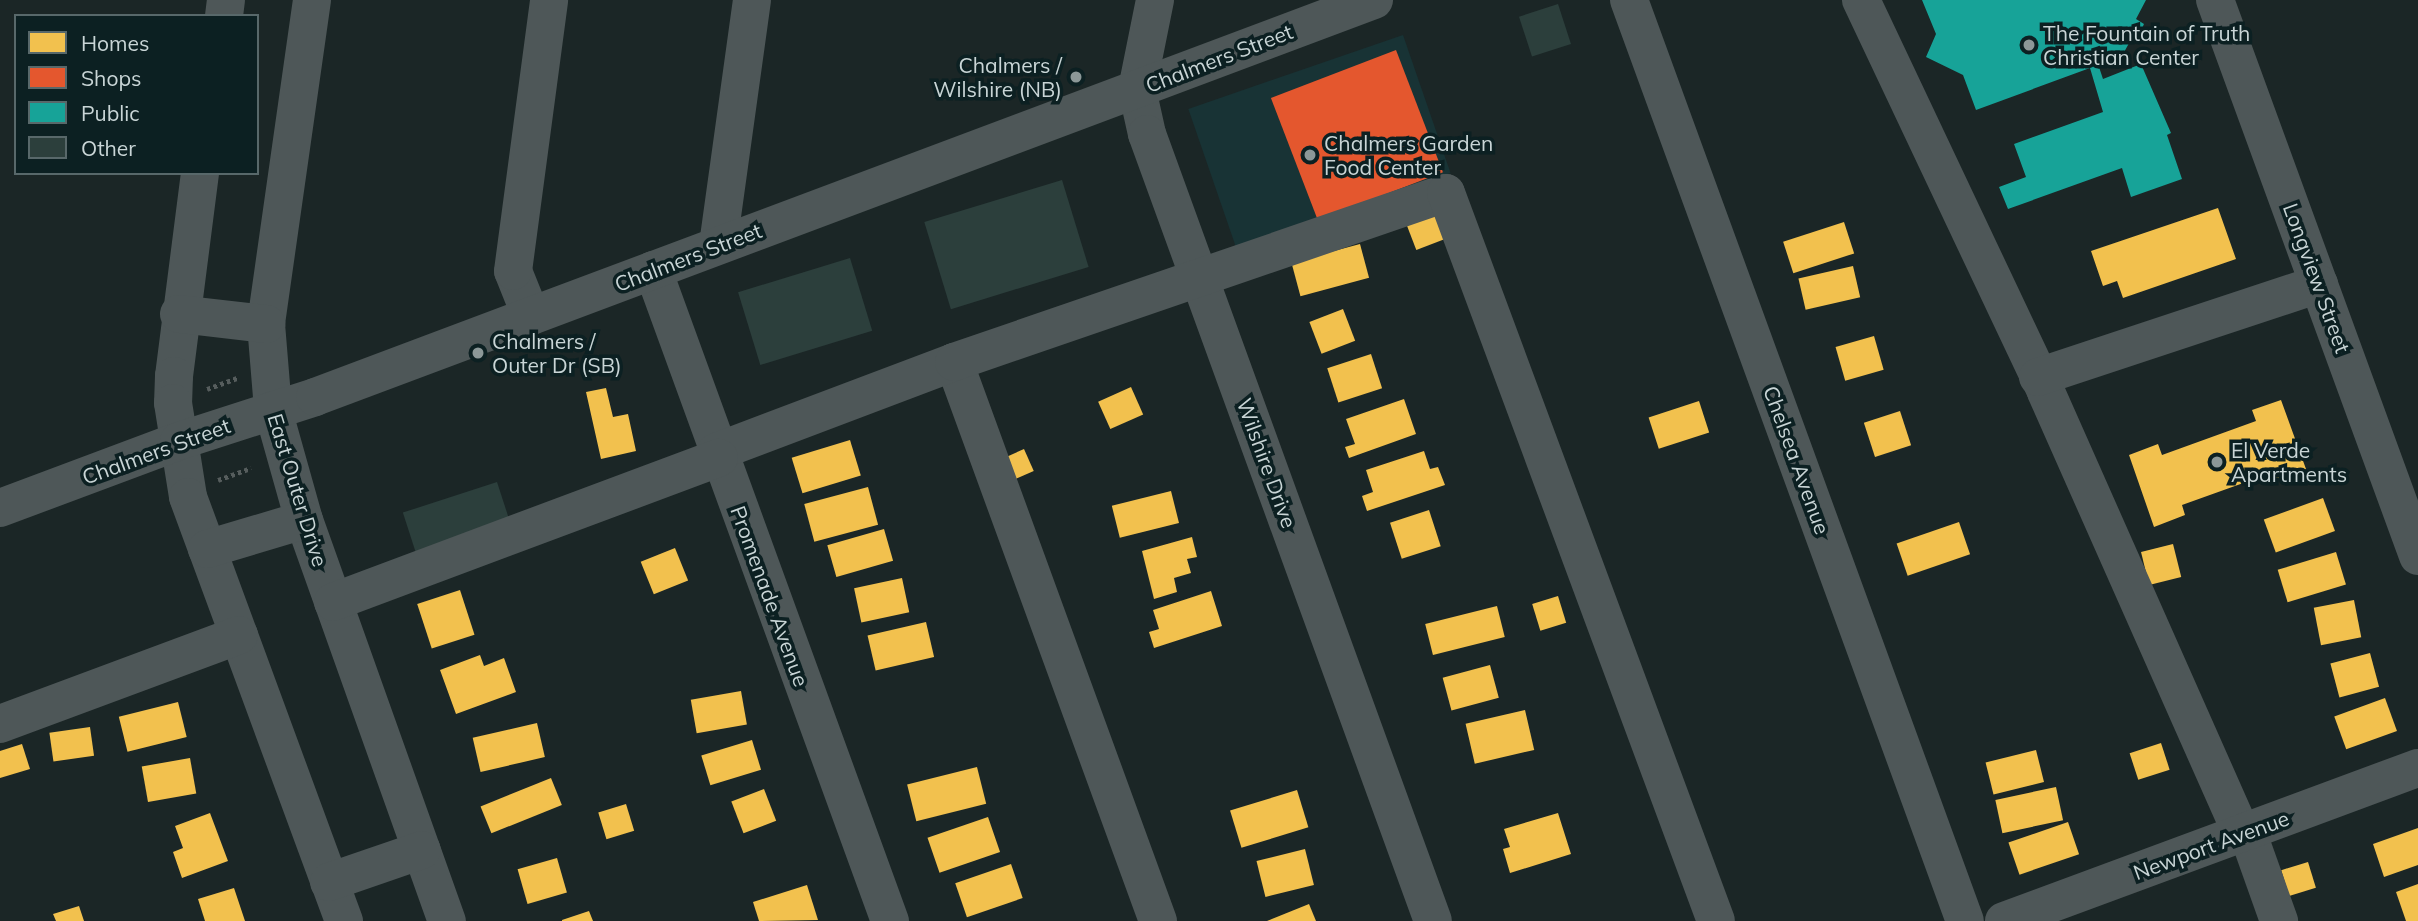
<!DOCTYPE html>
<style>
body{margin:0}
#map{position:relative;width:2418px;height:921px;overflow:hidden;background:#1b2626;font-family:Mulish,sans-serif}
div>[style]{position:absolute}
[style*='--x']{left:calc(var(--x)*1px);top:calc(var(--y)*1px);width:calc(var(--w)*1px);rotate:calc(var(--a)*1deg)}
.built>*{inset:0;background:#183335;transform-origin:0 0}
.homes>*{inset:0;background:#f2c14e;transform-origin:0 0}
.shops>*{inset:0;background:#e4572e;transform-origin:0 0}
.public>*{inset:0;background:#17a398}
.building>*{inset:0;background:#2c3f3c;transform-origin:0 0}
.path>*{height:4.5px;margin-top:-2.25px;transform-origin:0;background:repeating-linear-gradient(90deg,#565d5d 0 3.5px,transparent 0 7px)}
.minor>*{height:38px;margin:-19px;padding:0 19px;transform-origin:19px;border-radius:19px;background:#4e5758}
.dots>*{width:19px;height:19px;translate:-50% -50%;box-sizing:border-box;border:4px solid #0c2022;border-radius:50%}
span{translate:-50% -50%;white-space:nowrap;text-align:center;line-height:1.15;-webkit-text-stroke:7px #0c2022;paint-order:stroke}
.poi-label{font-size:21px;color:#c9d5d6}
.left{translate:0 -50%;text-align:left}
.right{translate:-100% -50%;text-align:right}
.street-label{font-size:21px;color:#c9d5d6}
.legend{position:absolute;left:14px;top:14px;width:245px;height:161px;box-sizing:border-box;background:#0c2022;border:2px solid #58686a;margin:0;padding:9px 12px;list-style:none;font-size:21px;color:#c9d5d6}
.legend li{display:flex;align-items:center;gap:14px;height:35px}
.legend b{width:35px;border:2px solid #58686a}
</style>
<div id="map">
<div class="built">
<div style="left:1403px;top:35px;width:146px;height:227px;rotate:71deg"></div>
</div>
<div class="homes">
<div style="clip-path:polygon(2218px 208px,2236px 259px,2123px 298px,2117px 281px,2103px 286px,2091px 251px)"></div>
<div style="left:1435px;top:215px;width:26px;height:30px;rotate:69deg"></div>
<div style="left:1844px;top:222px;width:33px;height:64px;rotate:72deg"></div>
<div style="left:1360px;top:244px;width:35px;height:71px;rotate:75deg"></div>
<div style="left:1853px;top:266px;width:32px;height:56px;rotate:77deg"></div>
<div style="left:1343px;top:309px;width:34px;height:36px;rotate:69deg"></div>
<div style="left:1874px;top:336px;width:35px;height:40px;rotate:74deg"></div>
<div style="left:1371px;top:354px;width:36px;height:46px;rotate:72deg"></div>
<div style="left:1131px;top:387px;width:30px;height:36px;rotate:66deg"></div>
<div style="clip-path:polygon(606px 388px,613px 417px,628px 414px,636px 451px,601px 459px,586px 392px)"></div>
<div style="clip-path:polygon(1404px 399px,1416px 434px,1349px 458px,1345px 447px,1355px 444px,1346px 419px)"></div>
<div style="clip-path:polygon(2281px 400px,2306px 469px,2276px 479px,2274px 472px,2182px 505px,2185px 515px,2154px 527px,2129px 455px,2158px 444px,2162px 455px,2256px 421px,2252px 410px)"></div>
<div style="left:1699px;top:401px;width:33px;height:53px;rotate:72deg"></div>
<div style="left:1900px;top:411px;width:36px;height:38px;rotate:72deg"></div>
<div style="left:850px;top:440px;width:37px;height:61px;rotate:73deg"></div>
<div style="left:1024px;top:449px;width:24px;height:28px;rotate:66deg"></div>
<div style="clip-path:polygon(1424px 451px,1430px 469px,1438px 467px,1445px 485px,1367px 511px,1362px 496px,1373px 492px,1366px 470px)"></div>
<div style="left:868px;top:487px;width:39px;height:66px;rotate:75deg"></div>
<div style="left:1171px;top:491px;width:33px;height:61px;rotate:76deg"></div>
<div style="left:2323px;top:498px;width:35px;height:63px;rotate:70deg"></div>
<div style="left:1429px;top:510px;width:38px;height:41px;rotate:72deg"></div>
<div style="left:1959px;top:522px;width:34px;height:66px;rotate:71deg"></div>
<div style="left:884px;top:529px;width:33px;height:59px;rotate:74deg"></div>
<div style="clip-path:polygon(1192px 537px,1197px 557px,1187px 559px,1191px 573px,1174px 578px,1177px 592px,1154px 599px,1142px 551px)"></div>
<div style="left:2173px;top:544px;width:34px;height:33px;rotate:76deg"></div>
<div style="left:675px;top:548px;width:35px;height:37px;rotate:68deg"></div>
<div style="left:2336px;top:552px;width:34px;height:61px;rotate:73deg"></div>
<div style="left:902px;top:578px;width:35px;height:49px;rotate:78deg"></div>
<div style="left:460px;top:590px;width:47px;height:45px;rotate:72deg"></div>
<div style="clip-path:polygon(1211px 591px,1222px 626px,1154px 648px,1149px 632px,1159px 629px,1153px 610px)"></div>
<div style="left:1558px;top:596px;width:28px;height:27px;rotate:73deg"></div>
<div style="left:2354px;top:600px;width:38px;height:41px;rotate:79deg"></div>
<div style="left:1497px;top:606px;width:32px;height:74px;rotate:76deg"></div>
<div style="left:926px;top:622px;width:36px;height:60px;rotate:77deg"></div>
<div style="left:2370px;top:653px;width:35px;height:41px;rotate:75deg"></div>
<div style="clip-path:polygon(480px 655px,484px 666px,504px 658px,516px 692px,456px 714px,440px 670px)"></div>
<div style="left:1490px;top:665px;width:34px;height:49px;rotate:75deg"></div>
<div style="left:741px;top:691px;width:34px;height:51px;rotate:80deg"></div>
<div style="left:2385px;top:698px;width:35px;height:54px;rotate:70deg"></div>
<div style="left:178px;top:702px;width:36px;height:61px;rotate:76deg"></div>
<div style="left:1525px;top:710px;width:41px;height:61px;rotate:77deg"></div>
<div style="left:537px;top:723px;width:35px;height:66px;rotate:77deg"></div>
<div style="left:90px;top:727px;width:29px;height:41px;rotate:82deg"></div>
<div style="left:752px;top:740px;width:31px;height:53px;rotate:73deg"></div>
<div style="left:2161px;top:743px;width:28px;height:33px;rotate:72deg"></div>
<div style="clip-path:polygon(22px 744px,30px 769px,0 778px,0 751px)"></div>
<div style="left:2036px;top:750px;width:33px;height:52px;rotate:76deg"></div>
<div style="left:190px;top:758px;width:36px;height:49px;rotate:80deg"></div>
<div style="left:977px;top:767px;width:38px;height:72px;rotate:76deg"></div>
<div style="left:551px;top:778px;width:29px;height:76px;rotate:68deg"></div>
<div style="left:2056px;top:787px;width:34px;height:62px;rotate:78deg"></div>
<div style="left:764px;top:789px;width:34px;height:35px;rotate:69deg"></div>
<div style="left:1297px;top:790px;width:39px;height:70px;rotate:73deg"></div>
<div style="left:626px;top:804px;width:28px;height:29px;rotate:73deg"></div>
<div style="clip-path:polygon(210px 813px,228px 861px,182px 878px,173px 852px,183px 848px,175px 826px)"></div>
<div style="clip-path:polygon(1558px 813px,1571px 854px,1510px 873px,1503px 849px,1510px 847px,1504px 829px)"></div>
<div style="left:988px;top:817px;width:37px;height:64px;rotate:71deg"></div>
<div style="left:2068px;top:822px;width:34px;height:63px;rotate:71deg"></div>
<div style="clip-path:polygon(2418px 828px,2418px 865px,2384px 877px,2373px 844px)"></div>
<div style="left:1305px;top:849px;width:37px;height:50px;rotate:76deg"></div>
<div style="left:557px;top:858px;width:36px;height:41px;rotate:74deg"></div>
<div style="left:2308px;top:862px;width:27px;height:28px;rotate:73deg"></div>
<div style="left:1011px;top:864px;width:36px;height:59px;rotate:71deg"></div>
<div style="clip-path:polygon(2418px 884px,2418px 921px,2406px 921px,2396px 892px)"></div>
<div style="clip-path:polygon(807px 885px,818px 920px,759px 921px,753px 902px)"></div>
<div style="clip-path:polygon(234px 888px,245px 921px,205px 921px,198px 899px)"></div>
<div style="clip-path:polygon(1309px 904px,1316px 921px,1267px 921px)"></div>
<div style="clip-path:polygon(79px 906px,84px 921px,56px 921px,53px 914px)"></div>
<div style="clip-path:polygon(589px 911px,593px 921px,562px 921px,562px 920px)"></div>
</div>
<div class="shops">
<div style="left:1396px;top:50px;width:131px;height:134px;rotate:69deg"></div>
</div>
<div class="public">
<div style="clip-path:polygon(1922px 0,2146px 0,2136px 19px,2144px 24px,2139px 35px,2134px 34px,2122px 56px,2098px 64px,2103px 79px,2141px 64px,2171px 133px,2167px 135px,2182px 179px,2131px 197px,2122px 168px,2008px 209px,1999px 187px,2026px 177px,2014px 144px,2103px 112px,2090px 68px,1976px 110px,1963px 75px,1926px 57px,1936px 34px)"></div>
</div>
<div class="building">
<div style="left:1558px;top:4px;width:42px;height:41px;rotate:72deg"></div>
<div style="left:1062px;top:180px;width:91px;height:144px;rotate:73deg"></div>
<div style="left:850px;top:258px;width:76px;height:117px;rotate:73deg"></div>
<div style="left:497px;top:482px;width:45px;height:99px;rotate:72deg"></div>
</div>
<div class="path">
<div style="--x:207;--y:389;--w:33;--a:-20"></div>
<div style="--x:218;--y:480;--w:35;--a:-20"></div>
</div>
<div class="minor">
<div style="--x:312;--y:0;--w:327;--a:98.1"></div>
<div style="--x:266;--y:324;--w:86;--a:85.3"></div>
<div style="--x:273;--y:410;--w:114;--a:74.3"></div>
<div style="--x:304;--y:520;--w:426;--a:70.4"></div>
<div style="--x:1155;--y:0;--w:91;--a:101.4"></div>
<div style="--x:1137;--y:89;--w:46;--a:77.5"></div>
<div style="--x:1147;--y:134;--w:837;--a:70.03"></div>
<div style="--x:1629;--y:0;--w:980;--a:69.96"></div>
<div style="--x:1861;--y:0;--w:433;--a:64.7"></div>
<div style="--x:2046;--y:392;--w:482;--a:66.1"></div>
<div style="--x:2215;--y:0;--w:592;--a:69.94"></div>
<div style="--x:224;--y:16;--w:16;--a:-83"></div>
<div style="--x:200;--y:173;--w:205;--a:97.3"></div>
<div style="--x:174;--y:376;--w:27;--a:92"></div>
<div style="--x:173;--y:403;--w:95;--a:80.9"></div>
<div style="--x:188;--y:497;--w:452;--a:69.8"></div>
<div style="--x:718;--y:245;--w:247;--a:-82.1"></div>
<div style="--x:653;--y:270;--w:693;--a:70"></div>
<div style="--x:179;--y:314;--w:88;--a:6.6"></div>
<div style="--x:531;--y:316;--w:48;--a:-111.8"></div>
<div style="--x:513;--y:271;--w:273;--a:-82.4"></div>
<div style="--x:954;--y:362;--w:595;--a:69.95"></div>
<div style="--x:2038;--y:377;--w:296;--a:-18.3"></div>
<div style="--x:716;--y:452;--w:254;--a:-20.7"></div>
<div style="--x:954;--y:362;--w:520;--a:-18.96"></div>
<div style="--x:1446;--y:193;--w:776;--a:69.65"></div>
<div style="--x:0;--y:508;--w:191;--a:-20.5"></div>
<div style="--x:179;--y:441;--w:143;--a:-17.9"></div>
<div style="--x:315;--y:397;--w:1131;--a:-20.55"></div>
<div style="--x:207;--y:549;--w:101;--a:-16.6"></div>
<div style="--x:333;--y:602;--w:412;--a:-20.5"></div>
<div style="--x:0;--y:724;--w:255;--a:-20.4"></div>
<div style="--x:2247;--y:831;--w:96;--a:70.4"></div>
<div style="--x:329;--y:882;--w:98;--a:-19"></div>
<div style="--x:2004;--y:921;--w:441;--a:-20.3"></div>
</div>
<div class="dots">
<div style="left:2029px;top:45px;background:#8c9898"></div>
<div style="left:1076px;top:77px;background:#8c9898"></div>
<div style="left:1310px;top:155px;background:#8c9898"></div>
<div style="left:478px;top:353px;background:#8c9898"></div>
<div style="left:2217px;top:462px;background:#8c9898"></div>
</div>
<div class="poi-label">
<span class="left" style="left:2043px;top:45px">The Fountain of Truth<br>Christian Center</span>
<span class="right" style="left:1062px;top:77px">Chalmers /<br>Wilshire (NB)</span>
<span class="left" style="left:1324px;top:155px">Chalmers Garden<br>Food Center</span>
<span class="left" style="left:492px;top:353px">Chalmers /<br>Outer Dr (SB)</span>
<span class="left" style="left:2231px;top:462px">El Verde<br>Apartments</span>
</div>
<div class="street-label">
<span style="left:1219px;top:58px;rotate:-21deg">Chalmers Street</span>
<span style="left:688px;top:257px;rotate:-21deg">Chalmers Street</span>
<span style="left:2317px;top:278px;rotate:70deg">Longview Street</span>
<span style="left:156px;top:451px;rotate:-20deg">Chalmers Street</span>
<span style="left:1797px;top:460px;rotate:70deg">Chelsea Avenue</span>
<span style="left:1267px;top:463px;rotate:70deg">Wilshire Drive</span>
<span style="left:298px;top:490px;rotate:73deg">East Outer Drive</span>
<span style="left:770px;top:596px;rotate:70deg">Promenade Avenue</span>
<span style="left:2211px;top:845px;rotate:-20deg">Newport Avenue</span>
</div>
<ul class="legend">
<li><b style="height:19px;background:#f2c14e"></b>Homes</li>
<li><b style="height:19px;background:#e4572e"></b>Shops</li>
<li><b style="height:19px;background:#17a398"></b>Public</li>
<li><b style="height:19px;background:#2c3f3c"></b>Other</li>
</ul>
</div>
